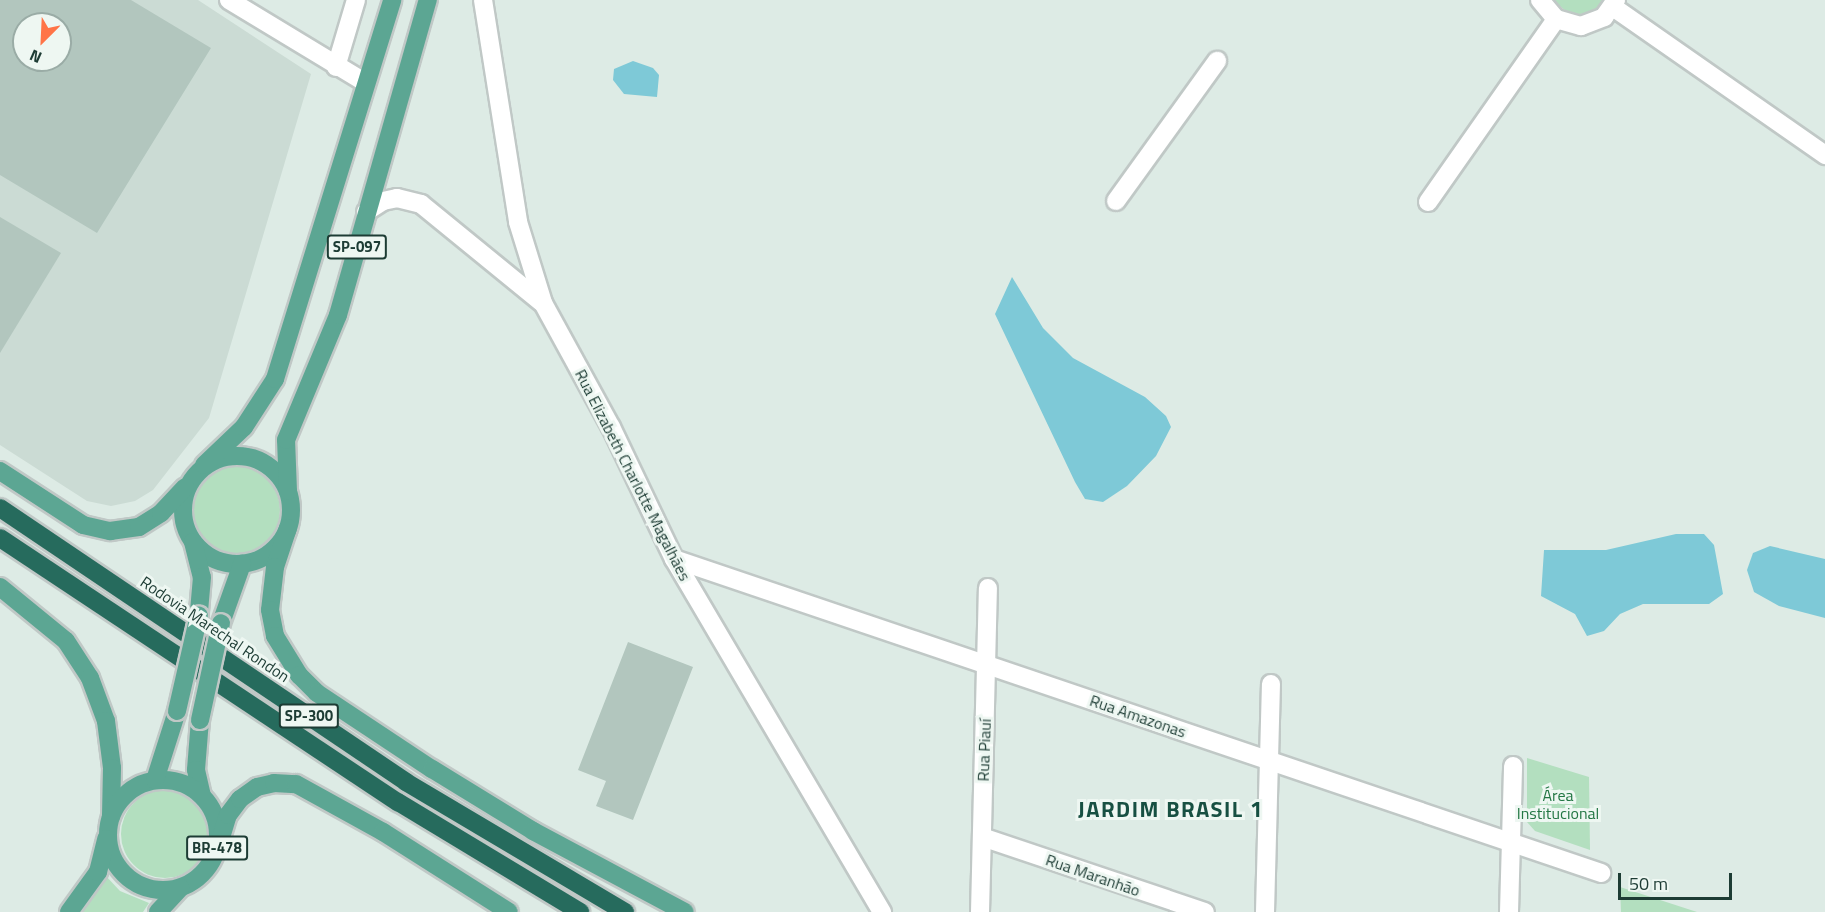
<!DOCTYPE html>
<meta charset="utf-8">
<style>
body{margin:0}
#map{position:relative;width:1825px;height:912px;overflow:hidden;background:#ddebe5;font-family:"Titillium Web",sans-serif}
div>[style]{position:absolute}
[style*='--x']{left:calc(var(--x)*1px);top:calc(var(--y)*1px);width:calc(var(--w)*1px);rotate:calc(var(--a)*1deg)}
.built>*{inset:0;background:#cbdbd4}
.green>*{inset:0;background:#b3dfbf}
.round{border-radius:50%}
.water>*{inset:0;background:#7ec9d7}
.building>*{inset:0;background:#b2c6be}
.roads{filter:drop-shadow(2px 0 #c0c8c6) drop-shadow(-2px 0 #c0c8c6) drop-shadow(0 2px #c0c8c6) drop-shadow(0 -2px #c0c8c6)}
.minor>*{height:18px;margin:-9px;padding:0 9px;transform-origin:9px;border-radius:9px;background:#fff}
.major>*{height:18px;margin:-9px;padding:0 9px;transform-origin:9px;border-radius:9px;background:#5ca693}
.major>.ring{margin:-9px;padding:0;box-sizing:content-box;background:none;border:18px solid #5ca693;border-radius:50%}
.highway>*{height:18px;margin:-9px;padding:0 9px;transform-origin:9px;border-radius:9px;background:#266b5d}
.bridges{filter:drop-shadow(2px 0 #c0c8c6) drop-shadow(-2px 0 #c0c8c6) drop-shadow(0 2px #c0c8c6) drop-shadow(0 -2px #c0c8c6)}
.major-bridge>*{height:18px;margin:-9px;padding:0 9px;transform-origin:9px;border-radius:9px;background:#5ca693}
span{translate:-50% -50%;white-space:nowrap;text-align:center;line-height:1.15;-webkit-text-stroke:6px #eef7f2;paint-order:stroke}
.shield-label span{padding:2px 4px;background:#eef7f2;border:2px solid;border-radius:4px;-webkit-text-stroke-width:0}
.shield-label{font-size:15px;color:#1d3c34;font-weight:700}
.street-label{font-size:16px;color:#1d3c34}
.park-label{font-size:16px;color:#237744}
.district-label{font-size:22px;color:#175042;font-weight:700;letter-spacing:1.5px}
.north{position:absolute;left:12px;top:12px;width:60px;height:60px;box-sizing:border-box;background:#eef7f2;border:2px solid #9aaca6;border-radius:50%;rotate:204deg;font-size:16px;font-weight:700;line-height:24px;text-align:center;color:#1d3c34}
.north::after{content:'';display:block;margin:auto;width:21px;height:27px;background:#ff7447;clip-path:polygon(50% 0,100% 100%,50% 72%,0 100%)}
.scale{position:absolute;left:1618px;top:873px;width:114px;height:27px;box-sizing:border-box;border:3px solid #1d3c34;border-top:0;padding-left:8px;font-size:18px;line-height:21px;white-space:nowrap;color:#1d3c34;-webkit-text-stroke:4px #eef7f2;paint-order:stroke}
</style>
<div id="map">
<div class="built">
<div style="clip-path:polygon(evenodd,0 0,198px 0,311px 74px,209px 418px,153px 490px,135px 501px,111px 506px,87px 501px,0 445px,0 0,24px 24px,60px 24px,60px 60px,24px 60px,24px 24px)"></div>
</div>
<div class="green">
<div style="clip-path:polygon(1553px 0,1604px 0,1596px 9px,1578px 15px,1568px 13px)"></div>
<div class="round" style="left:192px;top:466px;width:88px;height:88px"></div>
<div style="clip-path:polygon(1527px 758px,1589px 777px,1590px 850px,1535px 831px,1527px 822px)"></div>
<div class="round" style="left:121px;top:790px;width:88px;height:88px"></div>
<div style="clip-path:polygon(105px 875px,120px 891px,149px 903px,143px 912px,81px 912px)"></div>
<div style="clip-path:polygon(1620px 887px,1697px 912px,1621px 912px)"></div>
</div>
<div class="water">
<div style="clip-path:polygon(633px 61px,653px 68px,659px 75px,657px 97px,624px 94px,613px 80px,614px 69px)"></div>
<div style="clip-path:polygon(1012px 277px,1043px 328px,1073px 358px,1145px 397px,1166px 416px,1171px 427px,1156px 456px,1127px 486px,1103px 502px,1085px 499px,1075px 482px,995px 314px)"></div>
<div style="clip-path:polygon(1676px 534px,1704px 534px,1714px 545px,1723px 594px,1709px 604px,1643px 604px,1620px 614px,1604px 631px,1587px 636px,1575px 614px,1541px 596px,1544px 550px,1606px 550px)"></div>
<div style="clip-path:polygon(1770px 546px,1825px 559px,1825px 618px,1779px 606px,1754px 592px,1747px 570px,1753px 553px)"></div>
</div>
<div class="building">
<div style="clip-path:polygon(evenodd,0 0,131px 0,211px 48px,97px 233px,0 175px,0 0,24px 24px,60px 24px,60px 60px,24px 60px,24px 24px)"></div>
<div style="clip-path:polygon(0 217px,61px 253px,0 353px)"></div>
<div style="clip-path:polygon(628px 642px,693px 667px,633px 820px,596px 806px,606px 781px,578px 770px)"></div>
</div>
<div class="roads">
<div class="minor">
<div style="--x:229;--y:0;--w:160;--a:31.2"></div>
<div style="--x:483;--y:0;--w:225;--a:81"></div>
<div style="--x:518;--y:222;--w:85;--a:72.8"></div>
<div style="--x:543;--y:303;--w:141;--a:61.3"></div>
<div style="--x:611;--y:427;--w:146;--a:64.5"></div>
<div style="--x:674;--y:559;--w:410;--a:59.5"></div>
<div style="--x:1540;--y:0;--w:25;--a:50"></div>
<div style="--x:1556;--y:19;--w:26;--a:16"></div>
<div style="--x:1581;--y:26;--w:25;--a:-21"></div>
<div style="--x:1604;--y:17;--w:21;--a:-55"></div>
<div style="--x:1613;--y:7;--w:259;--a:34.9"></div>
<div style="--x:336;--y:67;--w:70;--a:-73.4"></div>
<div style="--x:1116;--y:201;--w:173;--a:-54.2"></div>
<div style="--x:1428;--y:202;--w:223;--a:-55"></div>
<div style="--x:366;--y:212;--w:20;--a:-33"></div>
<div style="--x:383;--y:201;--w:14;--a:-12"></div>
<div style="--x:397;--y:198;--w:25;--a:14"></div>
<div style="--x:421;--y:204;--w:155;--a:39.2"></div>
<div style="--x:674;--y:559;--w:979;--a:18.71"></div>
<div style="--x:982;--y:837;--w:235;--a:18.6"></div>
<div style="--x:980;--y:912;--w:324;--a:-88.6"></div>
<div style="--x:1265;--y:912;--w:228;--a:-88.5"></div>
<div style="--x:1509;--y:912;--w:146;--a:-88.4"></div>
</div>
<div class="major">
<div class="ring" style="left:183px;top:456px;width:90px;height:90px"></div>
<div style="--x:204;--y:465;--w:55;--a:-43.5"></div>
<div style="--x:244;--y:427;--w:57;--a:-57.1"></div>
<div style="--x:275;--y:379;--w:397;--a:-72.8"></div>
<div style="--x:0;--y:471;--w:99;--a:33"></div>
<div style="--x:83;--y:525;--w:28;--a:13"></div>
<div style="--x:110;--y:531;--w:29;--a:-8"></div>
<div style="--x:139;--y:527;--w:26;--a:-32"></div>
<div style="--x:161;--y:513;--w:35;--a:-47"></div>
<div style="--x:288;--y:491;--w:51;--a:-92.2"></div>
<div style="--x:286;--y:440;--w:135;--a:-67.4"></div>
<div style="--x:338;--y:315;--w:328;--a:-74.1"></div>
<div style="--x:288;--y:528;--w:41;--a:108.4"></div>
<div style="--x:275;--y:567;--w:43;--a:96.6"></div>
<div style="--x:270;--y:610;--w:26;--a:79"></div>
<div style="--x:275;--y:636;--w:46;--a:58.4"></div>
<div style="--x:299;--y:675;--w:25;--a:45"></div>
<div style="--x:317;--y:693;--w:138;--a:33.5"></div>
<div style="--x:432;--y:769;--w:119;--a:31.5"></div>
<div style="--x:533;--y:831;--w:172;--a:28.1"></div>
<div style="--x:193;--y:542;--w:36;--a:76"></div>
<div style="--x:202;--y:577;--w:38;--a:95"></div>
<div style="--x:0;--y:587;--w:85;--a:39.3"></div>
<div style="--x:66;--y:641;--w:44;--a:57"></div>
<div style="--x:90;--y:678;--w:46;--a:69.6"></div>
<div style="--x:106;--y:721;--w:47;--a:82.7"></div>
<div style="--x:112;--y:768;--w:48;--a:91.2"></div>
<div style="--x:221;--y:623;--w:63;--a:-70.4"></div>
<div style="--x:200;--y:720;--w:50;--a:94.6"></div>
<div style="--x:196;--y:770;--w:26;--a:77"></div>
<div class="ring" style="left:108px;top:780px;width:92px;height:92px"></div>
<div style="--x:155;--y:780;--w:72;--a:-72.3"></div>
<div style="--x:219;--y:844;--w:30;--a:-73"></div>
<div style="--x:228;--y:815;--w:20;--a:-53"></div>
<div style="--x:240;--y:799;--w:21;--a:-35"></div>
<div style="--x:257;--y:787;--w:17;--a:-13"></div>
<div style="--x:274;--y:783;--w:22;--a:3"></div>
<div style="--x:296;--y:784;--w:99;--a:28.9"></div>
<div style="--x:383;--y:832;--w:149;--a:32.4"></div>
<div style="--x:69;--y:912;--w:49;--a:-54.1"></div>
<div style="--x:98;--y:872;--w:34;--a:-76"></div>
<div style="--x:158;--y:912;--w:33;--a:-47"></div>
</div>
<div class="highway">
<div style="--x:0;--y:508;--w:490;--a:34"></div>
<div style="--x:406;--y:782;--w:255;--a:30.7"></div>
<div style="--x:0;--y:538;--w:478;--a:33.6"></div>
<div style="--x:398;--y:802;--w:213;--a:31.1"></div>
</div>
</div>
<div class="bridges">
<div class="major-bridge">
<div style="--x:177;--y:711;--w:98;--a:-77.1"></div>
<div style="--x:200;--y:720;--w:99;--a:-77.8"></div>
</div>
</div>
<div class="shield-label">
<span style="left:357px;top:247px">SP-097</span>
<span style="left:309px;top:716px">SP-300</span>
<span style="left:217px;top:848px">BR-478</span>
</div>
<div class="street-label">
<span style="left:633px;top:475px;rotate:63deg">Rua Elizabeth Charlotte Magalhães</span>
<span style="left:215px;top:629px;rotate:34deg">Rodovia Marechal Rondon</span>
<span style="left:1138px;top:716px;rotate:19deg">Rua Amazonas</span>
<span style="left:984px;top:750px;rotate:-88deg">Rua Piauí</span>
<span style="left:1093px;top:875px;rotate:19deg">Rua Maranhão</span>
</div>
<div class="park-label">
<span style="left:1558px;top:804px">Área<br>Institucional</span>
</div>
<div class="district-label">
<span style="left:1171px;top:810px">JARDIM BRASIL 1</span>
</div>
<div class="north">N</div>
<div class="scale">50 m</div>
</div>
